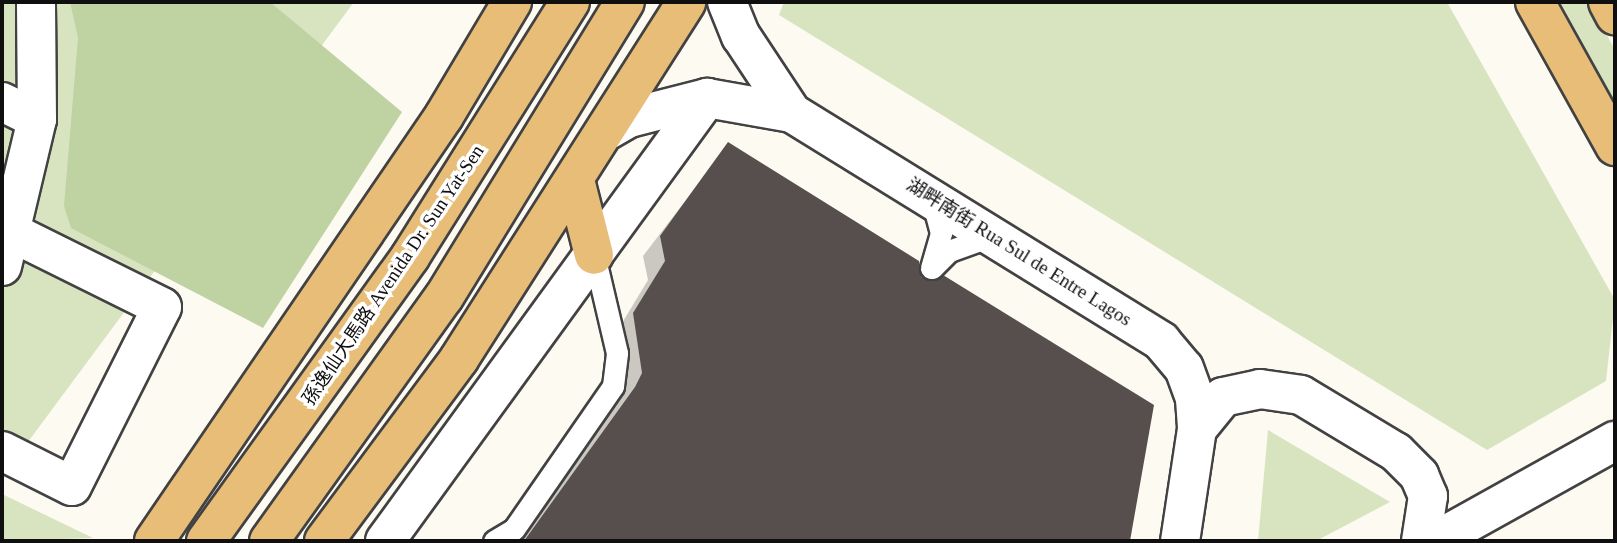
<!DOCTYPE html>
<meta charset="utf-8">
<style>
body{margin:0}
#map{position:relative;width:1617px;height:543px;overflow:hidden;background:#fdfaf2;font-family:"Times New Roman","Noto Sans SC",serif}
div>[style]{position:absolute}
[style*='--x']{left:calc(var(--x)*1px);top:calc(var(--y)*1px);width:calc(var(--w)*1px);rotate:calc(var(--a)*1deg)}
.green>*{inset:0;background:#d8e4c0}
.forest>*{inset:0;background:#bed3a1}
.shadow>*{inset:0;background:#0003}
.building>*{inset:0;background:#564f4d}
.roads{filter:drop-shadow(2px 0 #424242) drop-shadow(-2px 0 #424242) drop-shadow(0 2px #424242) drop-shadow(0 -2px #424242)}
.lane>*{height:21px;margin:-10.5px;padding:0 10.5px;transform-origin:10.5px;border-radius:10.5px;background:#fff}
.street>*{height:38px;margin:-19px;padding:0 19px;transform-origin:19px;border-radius:19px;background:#fff}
.primary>*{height:38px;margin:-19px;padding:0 19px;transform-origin:19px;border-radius:19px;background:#e7bd78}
span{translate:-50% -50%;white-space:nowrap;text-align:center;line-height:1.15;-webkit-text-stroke:7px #fff;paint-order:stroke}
.street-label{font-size:19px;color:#0f0f0f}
.frame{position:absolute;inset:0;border:4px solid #0f0f0f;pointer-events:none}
</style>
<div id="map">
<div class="green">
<div style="clip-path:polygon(2px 2px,354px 2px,2px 477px)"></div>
<div style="clip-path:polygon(784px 2px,1447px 2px,1615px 300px,1606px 381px,1487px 450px,779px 15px)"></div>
<div style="clip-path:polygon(1560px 2px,1589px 2px,1615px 50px,1615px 102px)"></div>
<div style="clip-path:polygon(1268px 430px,1390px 502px,1316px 541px,1258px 541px)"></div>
<div style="clip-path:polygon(2px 494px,93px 538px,2px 541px)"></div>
</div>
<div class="forest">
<div style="clip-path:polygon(70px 2px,270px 2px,402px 112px,263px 328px,71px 228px,64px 206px,78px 38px)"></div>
</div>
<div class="shadow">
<div style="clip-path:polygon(728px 145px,921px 279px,1152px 406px,1127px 541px,520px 541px,624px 393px,616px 333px,648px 280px,643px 256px)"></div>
</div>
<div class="building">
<div style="clip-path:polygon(728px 142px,919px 261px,922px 278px,943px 275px,1154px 405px,1130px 541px,524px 541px,635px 387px,642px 373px,633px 313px,665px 261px,660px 236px)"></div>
</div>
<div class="roads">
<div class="lane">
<div style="--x:931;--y:268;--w:36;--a:-74"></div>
<div style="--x:941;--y:233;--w:34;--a:-105"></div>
<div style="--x:932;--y:268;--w:24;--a:-45"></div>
<div style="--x:949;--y:251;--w:45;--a:-19.7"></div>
<div style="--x:494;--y:541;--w:23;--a:-31"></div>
<div style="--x:514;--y:529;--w:174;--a:-55.3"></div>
<div style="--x:613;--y:386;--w:33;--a:-83"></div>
<div style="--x:617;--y:353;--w:101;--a:-103.2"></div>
</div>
<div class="street">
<div style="--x:727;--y:2;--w:37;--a:68"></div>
<div style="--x:741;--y:36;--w:92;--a:56.5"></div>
<div style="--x:2;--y:102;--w:39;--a:26"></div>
<div style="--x:608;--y:130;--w:24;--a:-30"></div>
<div style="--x:629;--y:118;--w:81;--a:-14.4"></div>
<div style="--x:707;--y:98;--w:86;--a:10"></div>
<div style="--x:792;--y:113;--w:434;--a:31.7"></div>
<div style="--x:1161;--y:341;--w:35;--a:50"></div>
<div style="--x:1184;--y:368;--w:33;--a:70"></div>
<div style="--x:1195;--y:399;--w:30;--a:86"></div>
<div style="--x:1197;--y:429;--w:113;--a:98.6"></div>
<div style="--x:2;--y:266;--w:151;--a:-76.6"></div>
<div style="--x:37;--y:119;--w:117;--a:-90.5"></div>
<div style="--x:1197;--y:429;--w:41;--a:-50.9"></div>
<div style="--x:1223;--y:397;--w:38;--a:-12"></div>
<div style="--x:1260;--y:389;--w:41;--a:8.3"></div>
<div style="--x:1301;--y:395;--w:111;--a:31"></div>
<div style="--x:1396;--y:452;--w:33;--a:45"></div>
<div style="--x:1419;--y:475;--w:23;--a:67"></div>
<div style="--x:1428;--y:496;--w:46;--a:98.8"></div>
<div style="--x:2;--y:451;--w:78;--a:26.6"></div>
<div style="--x:72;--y:486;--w:200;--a:-63.3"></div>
<div style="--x:162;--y:307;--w:166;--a:-153.6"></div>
<div style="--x:385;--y:541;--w:548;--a:-53.99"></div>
<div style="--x:1435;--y:541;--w:206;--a:-29.1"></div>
</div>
<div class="primary">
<div style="--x:1535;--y:2;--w:165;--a:60.9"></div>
<div style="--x:1608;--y:2;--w:15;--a:62"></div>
<div style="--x:575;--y:180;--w:77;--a:75.8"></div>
<div style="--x:154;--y:541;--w:515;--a:-55.69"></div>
<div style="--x:444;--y:116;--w:133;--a:-59.2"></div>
<div style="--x:206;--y:541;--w:350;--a:-54.3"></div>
<div style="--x:410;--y:257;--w:301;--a:-57.9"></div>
<div style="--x:269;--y:541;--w:300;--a:-54.4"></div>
<div style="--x:444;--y:297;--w:346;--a:-58.5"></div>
<div style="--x:324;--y:541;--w:227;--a:-53.4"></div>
<div style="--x:459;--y:359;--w:423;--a:-57.5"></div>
</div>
</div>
<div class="street-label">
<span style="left:1019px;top:252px;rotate:32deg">湖畔南街 Rua Sul de Entre Lagos</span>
<span style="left:393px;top:275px;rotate:-56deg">孫逸仙大馬路 Avenida Dr. Sun Yat-Sen</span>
</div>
<div class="frame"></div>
</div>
